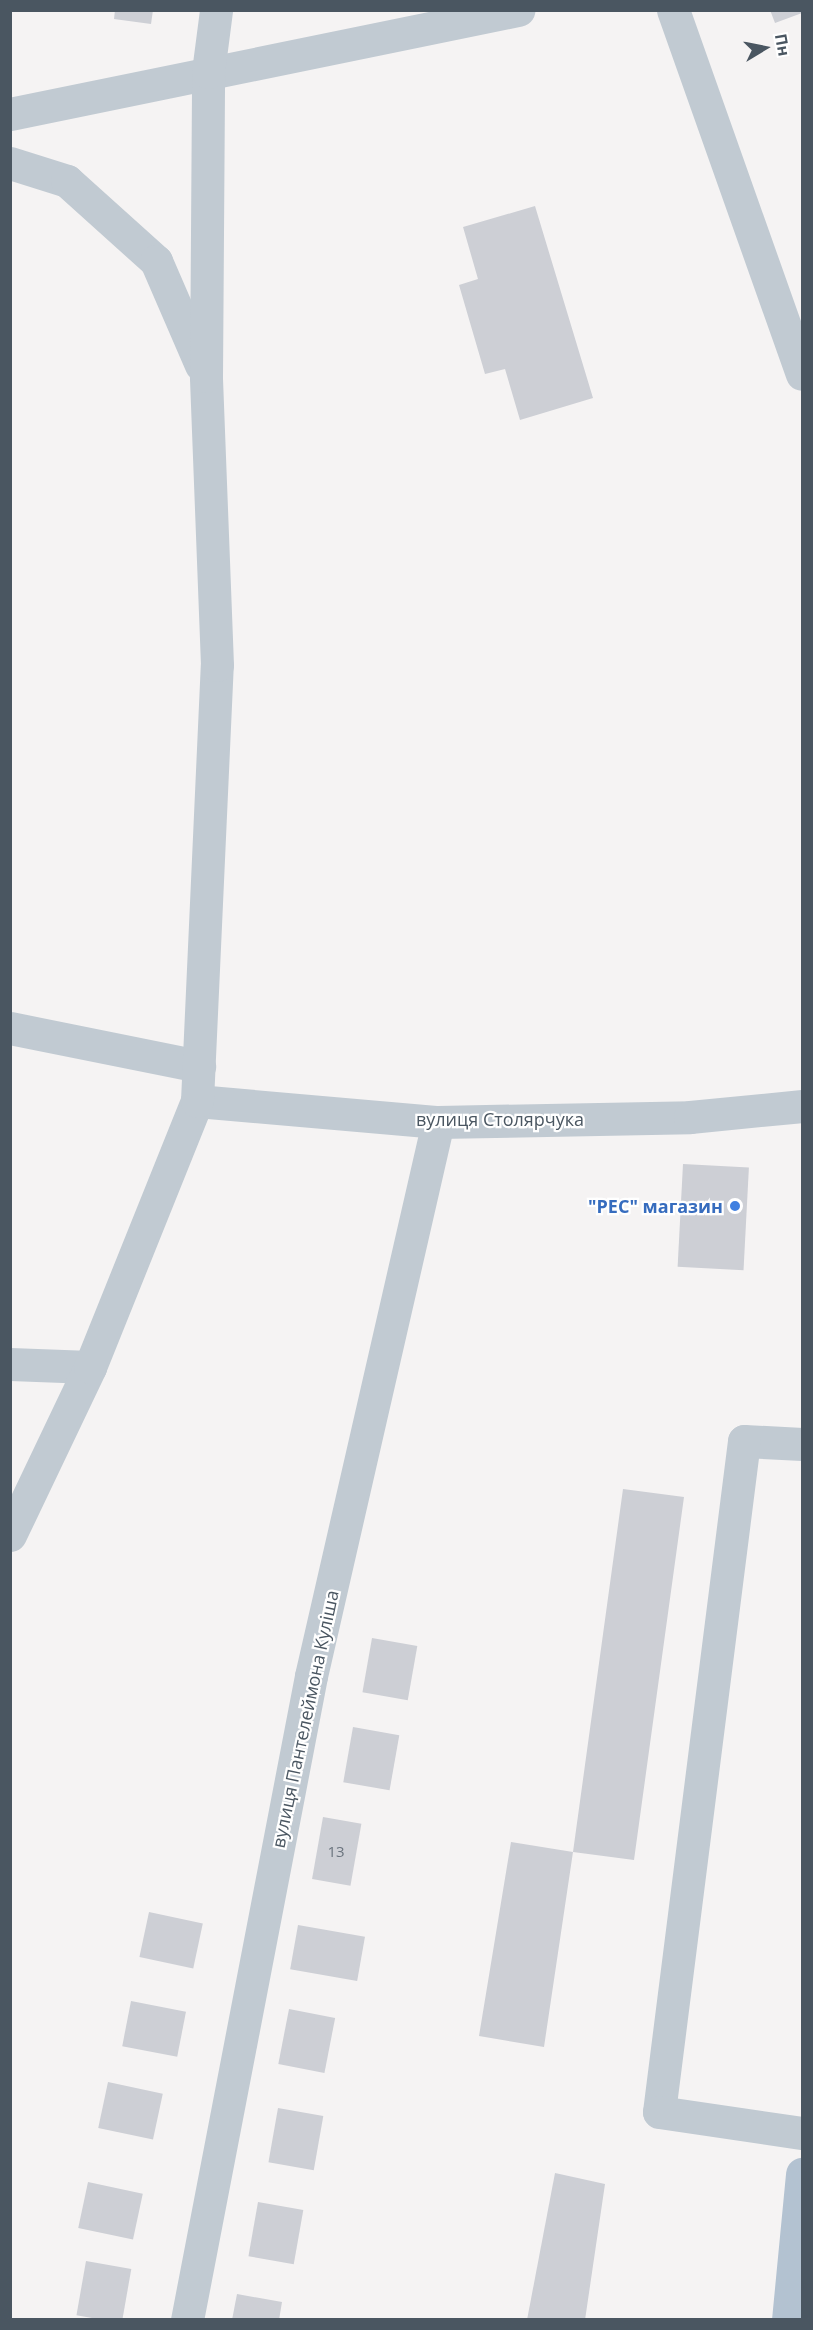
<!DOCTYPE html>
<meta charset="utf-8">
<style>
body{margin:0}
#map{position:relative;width:813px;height:2330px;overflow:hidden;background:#f5f3f3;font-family:"Open Sans",sans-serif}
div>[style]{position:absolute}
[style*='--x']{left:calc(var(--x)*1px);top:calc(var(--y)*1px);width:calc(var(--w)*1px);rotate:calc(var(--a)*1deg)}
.building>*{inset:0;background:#cdcfd5;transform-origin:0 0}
.minor>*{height:33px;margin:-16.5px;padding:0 16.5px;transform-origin:16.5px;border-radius:16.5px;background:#c1cad2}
.major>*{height:33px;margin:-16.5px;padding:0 16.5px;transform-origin:16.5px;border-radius:16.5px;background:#b3c2d1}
.dots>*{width:16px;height:16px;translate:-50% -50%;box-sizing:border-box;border:3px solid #fff;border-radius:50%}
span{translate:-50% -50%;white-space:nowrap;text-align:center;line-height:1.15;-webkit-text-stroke:4.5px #fff;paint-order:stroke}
.number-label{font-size:15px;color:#6b747e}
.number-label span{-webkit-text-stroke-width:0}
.street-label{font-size:18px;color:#4a5661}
.shop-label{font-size:18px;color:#366cbe;font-weight:700}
.right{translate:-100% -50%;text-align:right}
.frame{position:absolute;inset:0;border:12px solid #4a5661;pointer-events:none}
.north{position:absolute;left:735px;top:18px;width:60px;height:60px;-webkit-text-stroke:4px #fff;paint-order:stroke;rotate:80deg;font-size:16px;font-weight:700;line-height:24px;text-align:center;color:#4a5661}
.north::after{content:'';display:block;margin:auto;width:21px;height:27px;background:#4a5661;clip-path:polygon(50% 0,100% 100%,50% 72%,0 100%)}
</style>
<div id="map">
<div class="building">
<div style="clip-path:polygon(115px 10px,153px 10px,151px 24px,114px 19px)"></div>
<div style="clip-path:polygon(770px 10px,802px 10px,802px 13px,775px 23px)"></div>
<div style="clip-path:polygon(535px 206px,593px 398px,520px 420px,505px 369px,485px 374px,459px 285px,478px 279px,463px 227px)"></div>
<div style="left:683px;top:1164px;width:66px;height:103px;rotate:3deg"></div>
<div style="clip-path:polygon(623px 1489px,684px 1497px,634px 1860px,573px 1852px,544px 2047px,479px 2036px,511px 1842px,573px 1852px)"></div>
<div style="left:372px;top:1638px;width:46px;height:55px;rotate:10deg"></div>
<div style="left:353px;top:1727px;width:47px;height:56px;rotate:10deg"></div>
<div style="left:323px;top:1817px;width:39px;height:63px;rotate:10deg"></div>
<div style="left:149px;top:1912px;width:55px;height:46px;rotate:12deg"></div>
<div style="left:298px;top:1925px;width:68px;height:45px;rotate:10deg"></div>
<div style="left:131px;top:2001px;width:56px;height:46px;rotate:11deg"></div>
<div style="left:289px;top:2009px;width:47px;height:56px;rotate:11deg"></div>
<div style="left:108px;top:2082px;width:56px;height:47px;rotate:12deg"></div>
<div style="left:278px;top:2108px;width:46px;height:55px;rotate:10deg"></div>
<div style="clip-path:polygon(555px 2173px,605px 2184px,585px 2320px,527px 2320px)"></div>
<div style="left:88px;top:2182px;width:56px;height:47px;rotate:12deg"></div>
<div style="left:258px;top:2202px;width:46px;height:55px;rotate:10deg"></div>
<div style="left:86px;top:2261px;width:46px;height:55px;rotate:10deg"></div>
<div style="clip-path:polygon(237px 2294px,282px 2302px,279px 2320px,232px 2320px)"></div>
</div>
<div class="minor">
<div style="--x:673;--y:10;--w:386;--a:70.5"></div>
<div style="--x:10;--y:114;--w:519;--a:-11.57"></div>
<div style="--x:10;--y:163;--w:60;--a:17.5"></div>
<div style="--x:67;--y:181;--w:120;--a:42"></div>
<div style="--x:156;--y:261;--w:113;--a:66.6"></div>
<div style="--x:10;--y:1028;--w:193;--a:11.4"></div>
<div style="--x:197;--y:1101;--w:242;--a:5"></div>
<div style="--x:438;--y:1122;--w:252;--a:-1.1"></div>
<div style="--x:690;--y:1117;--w:113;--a:-5.6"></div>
<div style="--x:10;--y:1364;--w:80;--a:2.1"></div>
<div style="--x:802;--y:1444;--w:58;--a:-177"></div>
<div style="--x:744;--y:1441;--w:676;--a:97.22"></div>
<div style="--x:659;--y:2112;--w:145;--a:8.4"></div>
<div style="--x:10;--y:1535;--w:186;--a:-64.5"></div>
<div style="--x:90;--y:1367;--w:287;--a:-68.1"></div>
<div style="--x:197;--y:1101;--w:436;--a:-87.4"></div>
<div style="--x:217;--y:665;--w:289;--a:-92.2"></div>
<div style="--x:206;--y:376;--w:304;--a:-89.6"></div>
<div style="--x:208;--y:72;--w:63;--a:-82.6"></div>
<div style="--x:187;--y:2320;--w:656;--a:-79.1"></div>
<div style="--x:311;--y:1676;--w:568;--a:-77.09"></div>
</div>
<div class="major">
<div style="--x:788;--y:2320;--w:147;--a:-84.5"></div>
</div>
<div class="dots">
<div style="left:735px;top:1206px;background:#3f7fe0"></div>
</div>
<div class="number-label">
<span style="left:336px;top:1852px">13</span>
</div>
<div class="street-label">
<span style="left:500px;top:1119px">вулиця Столярчука</span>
<span style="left:305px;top:1719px;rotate:-78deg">вулиця Пантелеймона Куліша</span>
</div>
<div class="shop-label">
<span class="right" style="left:723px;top:1206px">"РЕС" магазин</span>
</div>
<div class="frame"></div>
<div class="north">Пн</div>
</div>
